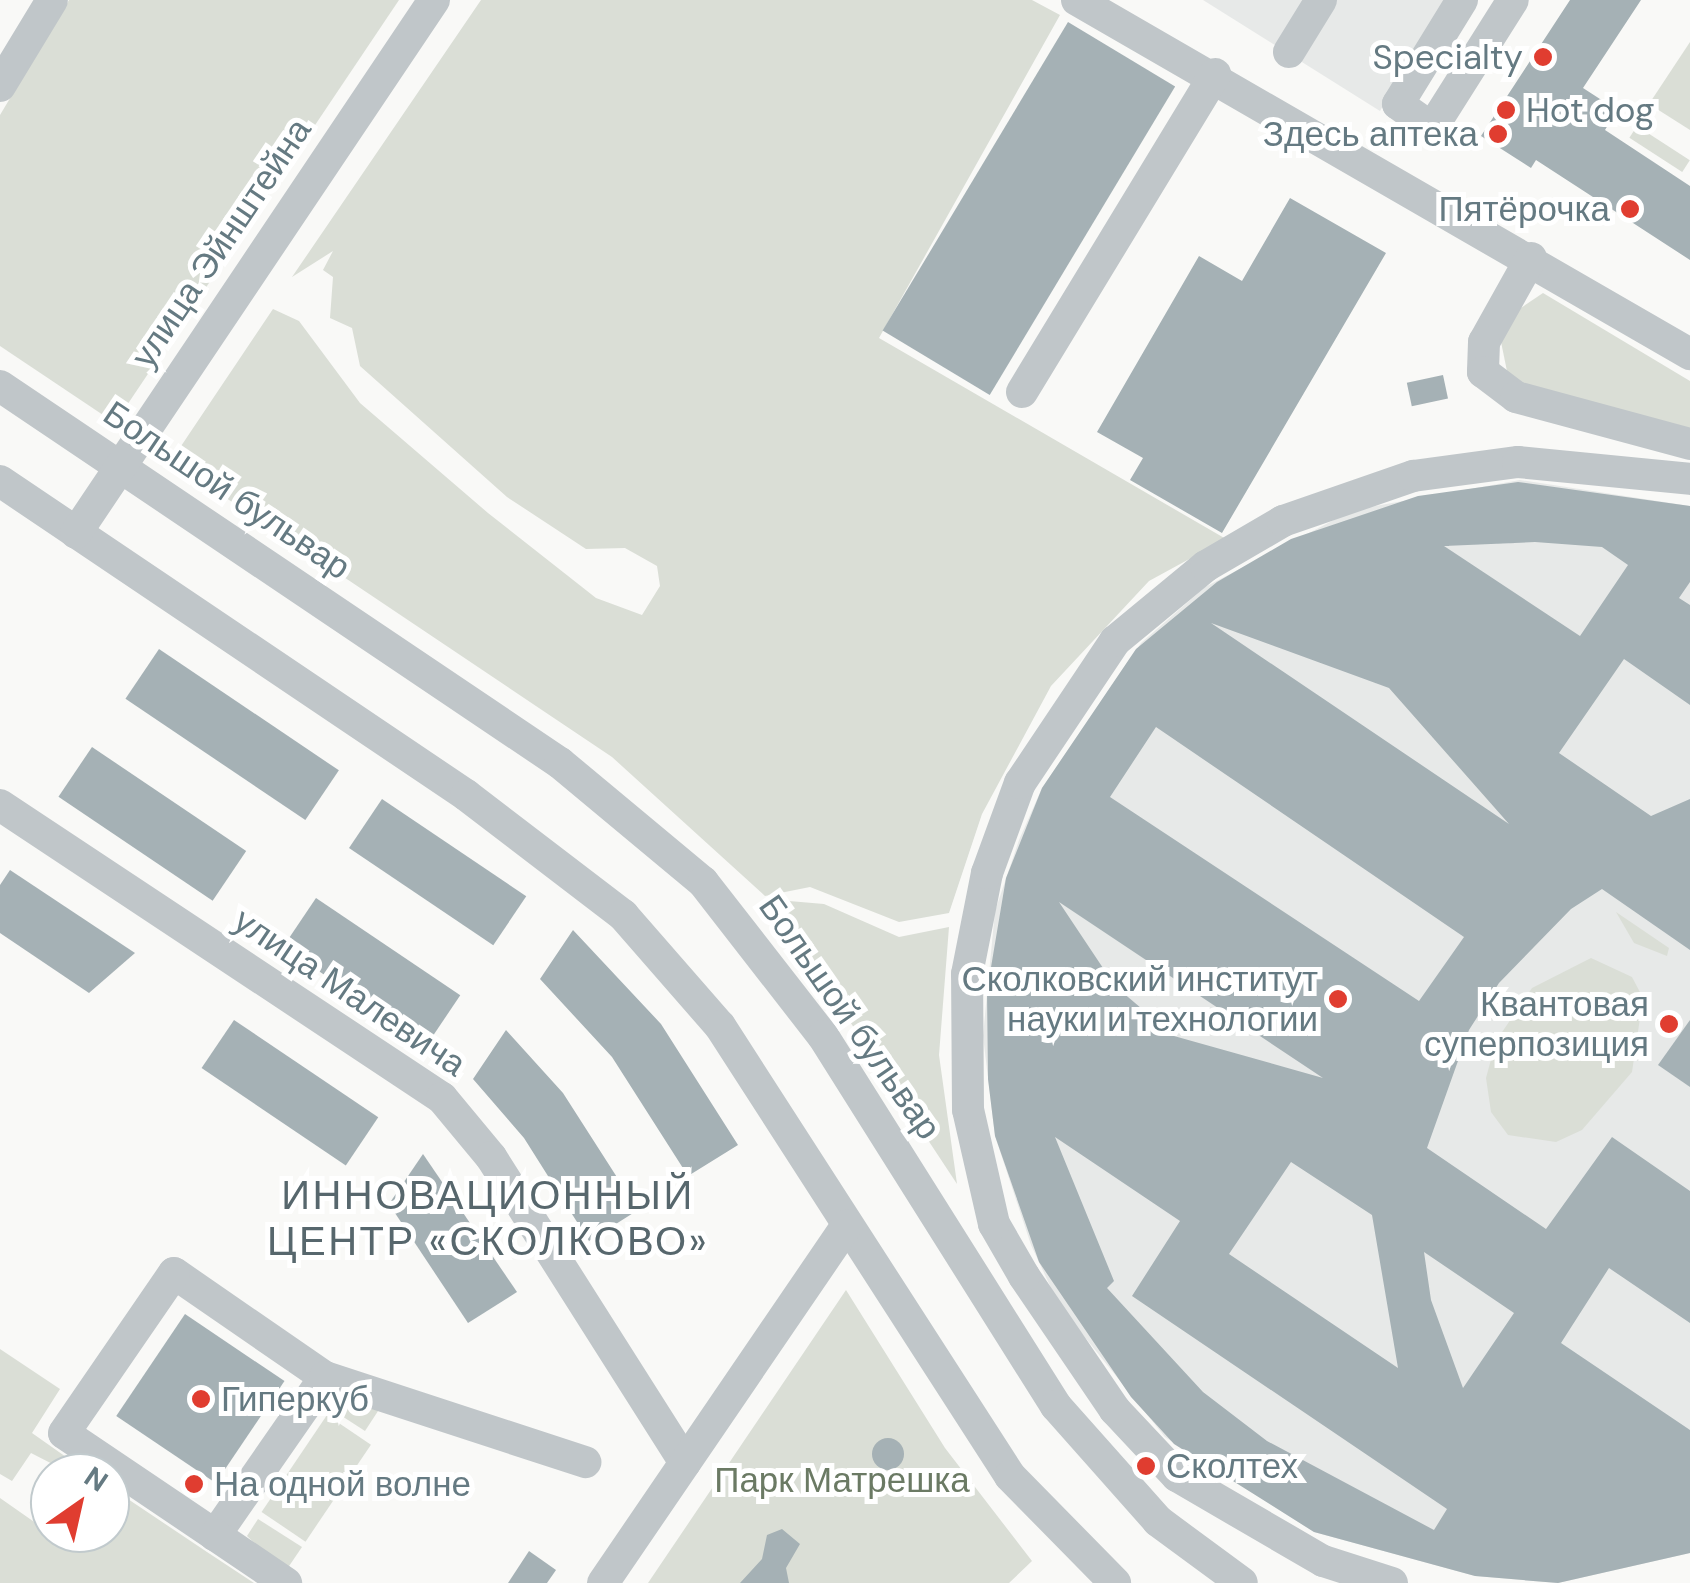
<!DOCTYPE html>
<meta charset="utf-8">
<style>
body{margin:0}
#map{position:relative;width:1690px;height:1583px;overflow:hidden;background:#f9f9f7;font-family:"DM Sans",sans-serif}
div>[style]{position:absolute}
[style*='--x']{left:calc(var(--x)*1px);top:calc(var(--y)*1px);width:calc(var(--w)*1px);rotate:calc(var(--a)*1deg)}
.built>*{inset:0;background:#e7e9e8}
.green>*{inset:0;background:#daded6;transform-origin:0 0}
.building>*{inset:0;background:#a5b1b5;transform-origin:0 0}
.round{border-radius:50%}
.minor>*{height:32px;margin:-16px;padding:0 16px;transform-origin:16px;border-radius:16px;background:#c0c6c9}
.dots>*{width:28px;height:28px;translate:-50% -50%;box-sizing:border-box;border:5px solid #fff;border-radius:50%}
span{translate:-50% -50%;white-space:nowrap;text-align:center;line-height:1.15;-webkit-text-stroke:10px #fff;paint-order:stroke}
.poi-label{font-size:35px;color:#657a82}
.right{translate:-100% -50%;text-align:right}
.left{translate:0 -50%;text-align:left}
.street-label{font-size:35px;color:#657a82}
.park-label{font-size:35px;color:#6b7a64}
.quarter-label{font-size:40px;color:#57676d;letter-spacing:2.5px}
.north{position:absolute;left:30px;top:1453px;width:100px;height:100px;box-sizing:border-box;background:#fff;border:2px solid #c1cacd;border-radius:50%;rotate:34deg;font-size:28px;font-weight:700;line-height:40px;text-align:center;color:#657a82}
.north::after{content:'';display:block;margin:auto;width:35px;height:45px;background:#e03d30;clip-path:polygon(50% 0,100% 100%,50% 72%,0 100%)}
</style>
<div id="map">
<div class="built">
<div style="clip-path:polygon(1203px 0,1444px 0,1380px 111px)"></div>
<div style="clip-path:polygon(1520px 480px,1690px 506px,1690px 1553px,1558px 1583px,1475px 1576px,1314px 1532px,1165px 1437px,1059px 1305px,1031px 1245px,995px 1136px,983px 1036px,995px 911px,1019px 840px,1042px 788px,1141px 643px,1205px 587px,1353px 510px)"></div>
</div>
<div class="green">
<div style="clip-path:polygon(69px 0,399px 0,115px 423px,0 346px,0 115px)"></div>
<div style="clip-path:polygon(481px 0,1032px 0,1060px 15px,879px 338px,1226px 539px,1149px 581px,1051px 686px,982px 814px,949px 913px,899px 922px,810px 887px,765px 896px,612px 757px,171px 461px,273px 309px,299px 321px,360px 403px,488px 513px,596px 598px,642px 615px,660px 586px,657px 566px,625px 548px,586px 549px,507px 497px,360px 366px,352px 328px,330px 318px,333px 277px,323px 270px,333px 251px,292px 277px)"></div>
<div style="clip-path:polygon(1690px 42px,1690px 130px,1649px 104px)"></div>
<div style="left:1637px;top:126px;width:63px;height:14px;rotate:33deg"></div>
<div style="clip-path:polygon(1543px 293px,1690px 381px,1690px 434px,1523px 389px,1508px 376px,1500px 337px,1509px 316px)"></div>
<div style="clip-path:polygon(789px 901px,824px 904px,899px 937px,949px 927px,939px 1055px,957px 1184px,775px 908px)"></div>
<div style="clip-path:polygon(1616px 912px,1669px 948px,1667px 956px,1634px 943px)"></div>
<div style="clip-path:polygon(1591px 958px,1632px 977px,1643px 998px,1632px 1072px,1582px 1130px,1556px 1142px,1508px 1135px,1491px 1112px,1486px 1078px,1496px 1041px,1532px 988px)"></div>
<div style="clip-path:polygon(846px 1290px,945px 1448px,1032px 1561px,1009px 1583px,648px 1583px)"></div>
<div style="clip-path:polygon(0 1349px,60px 1389px,32px 1433px,76px 1464px,70px 1473px,31px 1453px,12px 1481px,0 1474px)"></div>
<div style="clip-path:polygon(335px 1402px,380px 1408px,365px 1431px,331px 1409px)"></div>
<div style="left:327px;top:1415px;width:53px;height:117px;rotate:34deg"></div>
<div style="clip-path:polygon(110px 1487px,207px 1552px,254px 1583px,0 1583px,0 1498px,50px 1533px,110px 1533px)"></div>
<div style="clip-path:polygon(258px 1519px,302px 1547px,285px 1572px,247px 1536px)"></div>
</div>
<div class="building">
<div style="clip-path:polygon(1570px 0,1641px 0,1583px 88px,1617px 110px,1605px 130px,1690px 186px,1690px 260px,1536px 160px,1531px 168px,1481px 136px)"></div>
<div style="left:1068px;top:22px;width:125px;height:360px;rotate:31deg"></div>
<div style="clip-path:polygon(1290px 198px,1386px 253px,1222px 533px,1130px 480px,1143px 458px,1097px 432px,1199px 256px,1242px 281px)"></div>
<div style="left:1443px;top:375px;width:24px;height:37px;rotate:78deg"></div>
<div style="clip-path:polygon(evenodd,1518px 482px,1690px 506px,1690px 582px,1679px 598px,1690px 605px,1690px 705px,1624px 659px,1559px 753px,1651px 816px,1690px 799px,1690px 950px,1602px 889px,1571px 909px,1499px 983px,1469px 1030px,1427px 1148px,1546px 1229px,1612px 1137px,1690px 1191px,1690px 1323px,1609px 1268px,1561px 1343px,1690px 1430px,1690px 1553px,1558px 1583px,1475px 1576px,1314px 1532px,1174px 1444px,1131px 1397px,1039px 1262px,995px 1136px,988px 1079px,987px 991px,1006px 878px,1042px 788px,1136px 649px,1217px 582px,1291px 539px,1418px 496px,1518px 482px,1535px 542px,1602px 547px,1628px 565px,1580px 636px,1444px 546px,1535px 542px,1518px 482px,1211px 623px,1389px 688px,1509px 824px,1211px 623px,1518px 482px,1156px 727px,1464px 937px,1419px 1001px,1110px 797px,1156px 727px,1518px 482px,1059px 902px,1323px 1078px,1174px 1036px,1115px 986px,1059px 902px,1518px 482px,1055px 1137px,1180px 1221px,1132px 1296px,1447px 1509px,1434px 1530px,1267px 1441px,1203px 1392px,1107px 1288px,1114px 1281px,1055px 1137px,1518px 482px,1291px 1162px,1372px 1215px,1398px 1368px,1229px 1254px,1291px 1162px,1518px 482px,1424px 1252px,1514px 1313px,1463px 1388px,1431px 1300px,1424px 1252px)"></div>
<div style="left:159px;top:649px;width:217px;height:60px;rotate:34deg"></div>
<div style="left:92px;top:747px;width:186px;height:60px;rotate:34deg"></div>
<div style="left:382px;top:799px;width:174px;height:59px;rotate:34deg"></div>
<div style="clip-path:polygon(10px 870px,135px 953px,89px 993px,0 933px,0 885px)"></div>
<div style="left:316px;top:898px;width:174px;height:59px;rotate:34deg"></div>
<div style="clip-path:polygon(573px 930px,661px 1024px,738px 1145px,688px 1176px,612px 1057px,540px 979px)"></div>
<div style="left:234px;top:1020px;width:174px;height:58px;rotate:34deg"></div>
<div style="clip-path:polygon(1690px 1020px,1690px 1087px,1658px 1065px)"></div>
<div style="clip-path:polygon(506px 1030px,563px 1093px,638px 1210px,589px 1241px,524px 1138px,473px 1079px)"></div>
<div style="clip-path:polygon(423px 1154px,517px 1292px,468px 1323px,389px 1204px)"></div>
<div style="left:185px;top:1314px;width:120px;height:123px;rotate:34deg"></div>
<div class="round" style="left:872px;top:1438px;width:32px;height:32px"></div>
<div style="clip-path:polygon(782px 1529px,800px 1544px,786px 1568px,789px 1583px,740px 1583px,762px 1559px,767px 1535px)"></div>
<div style="clip-path:polygon(529px 1551px,556px 1570px,547px 1583px,508px 1583px)"></div>
</div>
<div class="minor">
<div style="--x:1077;--y:0;--w:708;--a:30.01"></div>
<div style="--x:1462;--y:0;--w:122;--a:121.6"></div>
<div style="--x:1398;--y:104;--w:42;--a:35.2"></div>
<div style="--x:1432;--y:128;--w:151;--a:-57.7"></div>
<div style="--x:1289;--y:52;--w:61;--a:-58.4"></div>
<div style="--x:0;--y:86;--w:100;--a:-58.8"></div>
<div style="--x:1531;--y:258;--w:96;--a:119.2"></div>
<div style="--x:1484;--y:342;--w:30;--a:92"></div>
<div style="--x:1483;--y:372;--w:41;--a:37.1"></div>
<div style="--x:1516;--y:397;--w:180;--a:15.1"></div>
<div style="--x:0;--y:386;--w:675;--a:33.95"></div>
<div style="--x:560;--y:763;--w:186;--a:39.8"></div>
<div style="--x:703;--y:882;--w:195;--a:52.1"></div>
<div style="--x:823;--y:1036;--w:437;--a:57.8"></div>
<div style="--x:1056;--y:1406;--w:154;--a:48.4"></div>
<div style="--x:1158;--y:1521;--w:104;--a:36.4"></div>
<div style="--x:1022;--y:392;--w:372;--a:-58.7"></div>
<div style="--x:0;--y:481;--w:562;--a:33.97"></div>
<div style="--x:466;--y:795;--w:198;--a:37.4"></div>
<div style="--x:623;--y:915;--w:147;--a:48.9"></div>
<div style="--x:720;--y:1026;--w:535;--a:57.2"></div>
<div style="--x:1010;--y:1476;--w:150;--a:45.5"></div>
<div style="--x:76;--y:533;--w:642;--a:-56.11"></div>
<div style="--x:0;--y:805;--w:530;--a:33.54"></div>
<div style="--x:442;--y:1098;--w:77;--a:50.3"></div>
<div style="--x:491;--y:1157;--w:362;--a:57.6"></div>
<div style="--x:174;--y:1273;--w:183;--a:34.6"></div>
<div style="--x:325;--y:1377;--w:193;--a:124.8"></div>
<div style="--x:215;--y:1535;--w:182;--a:-146"></div>
<div style="--x:64;--y:1433;--w:194;--a:-55.5"></div>
<div style="--x:325;--y:1377;--w:274;--a:18.1"></div>
<div style="--x:215;--y:1535;--w:86;--a:34.1"></div>
<div style="--x:603;--y:1583;--w:433;--a:-55.7"></div>
<div style="--x:1392;--y:1583;--w:72;--a:-162.3"></div>
<div style="--x:1323;--y:1561;--w:169;--a:-149.8"></div>
<div style="--x:1177;--y:1476;--w:91;--a:-133.2"></div>
<div style="--x:1115;--y:1410;--w:162;--a:-124.2"></div>
<div style="--x:1024;--y:1276;--w:60;--a:-120"></div>
<div style="--x:994;--y:1224;--w:117;--a:-102.8"></div>
<div style="--x:968;--y:1110;--w:136;--a:-90.4"></div>
<div style="--x:967;--y:974;--w:103;--a:-78.8"></div>
<div style="--x:987;--y:873;--w:96;--a:-69.9"></div>
<div style="--x:1020;--y:783;--w:171;--a:-56.2"></div>
<div style="--x:1115;--y:641;--w:118;--a:-39.5"></div>
<div style="--x:1206;--y:566;--w:89;--a:-30.3"></div>
<div style="--x:1283;--y:521;--w:138;--a:-19.1"></div>
<div style="--x:1413;--y:476;--w:106;--a:-7.6"></div>
<div style="--x:1518;--y:462;--w:173;--a:5.6"></div>
</div>
<div class="dots">
<div style="left:1543px;top:57px;background:#e03d30"></div>
<div style="left:1506px;top:110px;background:#e03d30"></div>
<div style="left:1498px;top:134px;background:#e03d30"></div>
<div style="left:1630px;top:209px;background:#e03d30"></div>
<div style="left:1338px;top:999px;background:#e03d30"></div>
<div style="left:1669px;top:1024px;background:#e03d30"></div>
<div style="left:201px;top:1399px;background:#e03d30"></div>
<div style="left:1146px;top:1466px;background:#e03d30"></div>
<div style="left:194px;top:1484px;background:#e03d30"></div>
</div>
<div class="poi-label">
<span class="right" style="left:1523px;top:57px">Specialty</span>
<span class="left" style="left:1526px;top:110px">Hot dog</span>
<span class="right" style="left:1478px;top:134px">Здесь аптека</span>
<span class="right" style="left:1610px;top:209px">Пятёрочка</span>
<span class="right" style="left:1318px;top:999px">Сколковский институт<br>науки и технологии</span>
<span class="right" style="left:1649px;top:1024px">Квантовая<br>суперпозиция</span>
<span class="left" style="left:221px;top:1399px">Гиперкуб</span>
<span class="left" style="left:1166px;top:1466px">Сколтех</span>
<span class="left" style="left:214px;top:1484px">На одной волне</span>
</div>
<div class="street-label">
<span style="left:221px;top:243px;rotate:-56deg">улица Эйнштейна</span>
<span style="left:227px;top:490px;rotate:34deg">Большой бульвар</span>
<span style="left:350px;top:992px;rotate:34deg">улица Малевича</span>
<span style="left:850px;top:1017px;rotate:55deg">Большой бульвар</span>
</div>
<div class="park-label">
<span style="left:842px;top:1480px">Парк Матрешка</span>
</div>
<div class="quarter-label">
<span style="left:488px;top:1218px">ИННОВАЦИОННЫЙ<br>ЦЕНТР «СКОЛКОВО»</span>
</div>
<div class="north">N</div>
</div>
